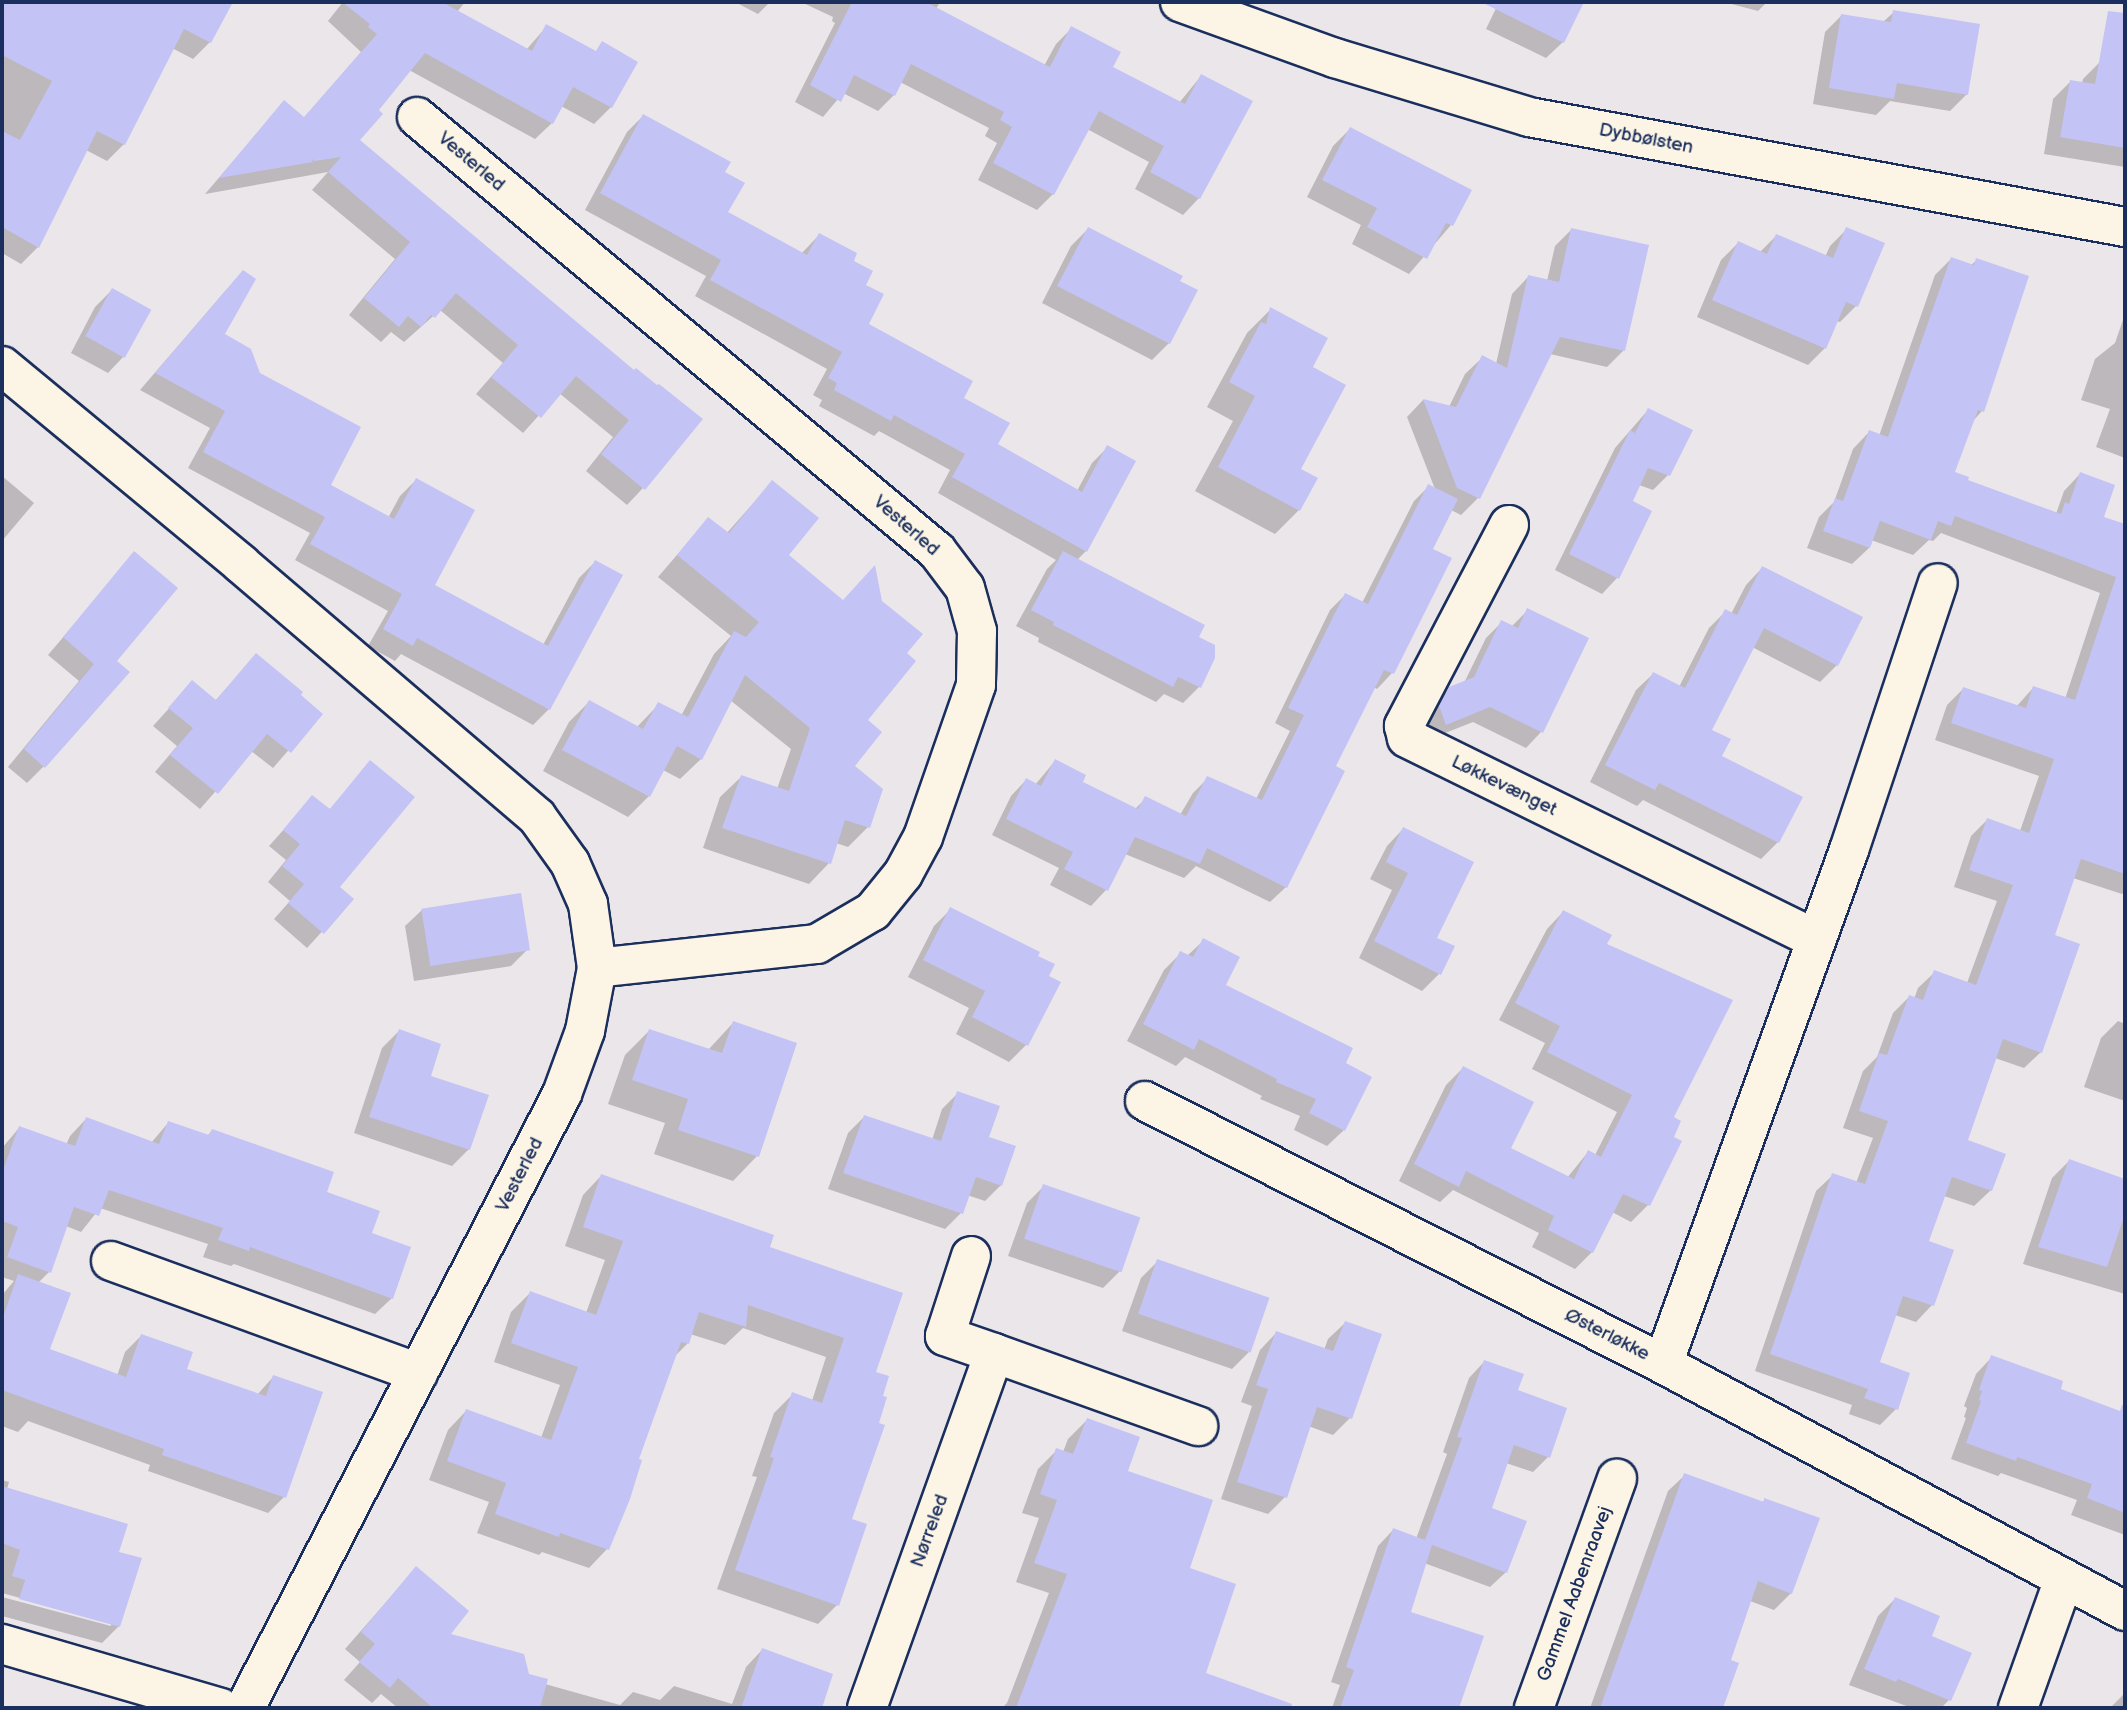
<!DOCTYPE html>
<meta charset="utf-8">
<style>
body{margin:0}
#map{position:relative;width:2127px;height:1710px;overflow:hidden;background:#ebe6ea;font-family:"Balsamiq Sans",sans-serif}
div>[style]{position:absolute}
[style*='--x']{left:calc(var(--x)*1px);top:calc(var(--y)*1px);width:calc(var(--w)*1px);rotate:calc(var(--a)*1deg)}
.shadow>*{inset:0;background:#0003}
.building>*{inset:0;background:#c4c3f5;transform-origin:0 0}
.roads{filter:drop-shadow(2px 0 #1b2f5e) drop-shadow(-2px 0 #1b2f5e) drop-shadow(0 2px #1b2f5e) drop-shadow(0 -2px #1b2f5e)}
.minor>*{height:38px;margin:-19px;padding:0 19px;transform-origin:19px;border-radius:19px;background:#fcf5e5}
span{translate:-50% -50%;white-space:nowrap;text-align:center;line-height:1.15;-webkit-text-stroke:6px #fcf5e5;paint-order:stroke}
.street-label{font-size:19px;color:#1b2f5e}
.frame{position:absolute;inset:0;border:4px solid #1b2f5e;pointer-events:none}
</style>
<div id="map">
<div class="shadow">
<div style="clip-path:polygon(2px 2px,231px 2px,210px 42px,193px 59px,172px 48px,124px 144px,107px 161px,86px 150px,38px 247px,21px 264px,2px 253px)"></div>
<div style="clip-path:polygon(343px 2px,465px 2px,457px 12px,526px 50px,547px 26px,630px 72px,611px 107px,594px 124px,561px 106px,552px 123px,535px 139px,409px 70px,376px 110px,358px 141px,634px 373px,643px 488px,627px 505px,586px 471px,613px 437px,559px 393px,523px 433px,476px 394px,503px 363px,440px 310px,404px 342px,391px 332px,381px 342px,349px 315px,395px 259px,312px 190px,328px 172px,205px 194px,284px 102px,303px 119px,361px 52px,328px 21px)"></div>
<div style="clip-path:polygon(735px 2px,770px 2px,758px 14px)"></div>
<div style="clip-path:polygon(801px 2px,940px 2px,936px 9px,1044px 66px,1056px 44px,1072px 28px,1111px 67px,1179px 103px,1201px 76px,1199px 198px,1183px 215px,1135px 189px,1149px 162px,1087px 129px,1053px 194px,1037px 210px,978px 180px,997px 143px,985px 136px,989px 128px,900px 82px,894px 95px,878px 111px,843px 93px,823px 117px,795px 102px,835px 23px,832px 21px,833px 17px)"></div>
<div style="clip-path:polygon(1499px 2px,1582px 2px,1563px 42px,1546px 58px,1486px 29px)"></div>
<div style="clip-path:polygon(1724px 2px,1767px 2px,1758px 11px)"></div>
<div style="clip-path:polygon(1894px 12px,1967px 94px,1950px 111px,1890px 101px,1876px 115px,1813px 104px,1825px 32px,1842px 15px,1883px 22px)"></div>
<div style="clip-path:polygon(2125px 47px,2125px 167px,2044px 154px,2053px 99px,2070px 82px,2082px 84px,2083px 79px,2100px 62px,2114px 58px)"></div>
<div style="clip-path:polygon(643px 116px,723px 173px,726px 213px,801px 254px,819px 235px,851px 261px,864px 286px,867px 325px,962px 399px,996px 445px,1077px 491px,1092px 463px,1108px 447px,1086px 551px,1077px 560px,1197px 638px,1199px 687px,1183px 703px,1164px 694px,1156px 702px,1038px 642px,1039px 638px,1016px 626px,1047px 569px,1056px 560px,938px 493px,950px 470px,879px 431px,874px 436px,819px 406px,822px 400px,813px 395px,827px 369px,695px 296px,706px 276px,585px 210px,627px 132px)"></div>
<div style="clip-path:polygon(1350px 129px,1451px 225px,1409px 274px,1352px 244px,1361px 225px,1307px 197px,1333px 146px)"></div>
<div style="clip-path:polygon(1088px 229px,1169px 343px,1152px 360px,1042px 303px,1071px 246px)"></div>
<div style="clip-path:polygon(1847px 229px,1856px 306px,1840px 322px,1836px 321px,1825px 348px,1808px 365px,1697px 317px,1721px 260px,1738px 243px,1760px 252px,1776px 236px,1825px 257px,1830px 246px)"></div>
<div style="clip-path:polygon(1571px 230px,1624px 350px,1607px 367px,1550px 354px,1478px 498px,1461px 515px,1451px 510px,1431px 550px,1449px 559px,1392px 673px,1377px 689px,1373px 687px,1333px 767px,1286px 887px,1270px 902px,1196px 866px,1184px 878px,1125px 854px,1106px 890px,1091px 906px,1050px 885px,1059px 868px,992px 835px,1011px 796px,1026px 780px,1035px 785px,1055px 761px,1081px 782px,1135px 809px,1145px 799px,1180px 815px,1193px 793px,1208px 778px,1256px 799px,1290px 731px,1275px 723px,1330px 610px,1345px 595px,1362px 603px,1414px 501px,1429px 486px,1435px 489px,1407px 417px,1423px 400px,1449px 407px,1465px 374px,1482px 358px,1496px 364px,1512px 294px,1528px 277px,1547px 281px,1555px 246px)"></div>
<div style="clip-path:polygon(1951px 259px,1971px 265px,1977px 260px,1982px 411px,1972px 422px,1953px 473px,1966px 481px,2056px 514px,2064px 491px,2080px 474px,2102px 518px,2125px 526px,2125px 891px,2122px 894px,2073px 878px,2053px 936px,2041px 1052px,2024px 1068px,1995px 1058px,1966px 1141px,1991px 1190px,1974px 1206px,1944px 1196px,1926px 1242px,1932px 1305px,1916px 1322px,1895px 1315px,1878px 1363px,1896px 1409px,1880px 1425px,1849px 1414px,1852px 1405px,1755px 1371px,1816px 1191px,1833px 1175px,1856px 1183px,1873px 1138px,1843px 1128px,1863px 1071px,1877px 1057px,1893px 1013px,1909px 997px,1914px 999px,1918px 988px,1935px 972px,1967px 983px,1997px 901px,1954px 887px,1971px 836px,1987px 820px,2020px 831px,2039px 776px,1935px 740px,1947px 705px,1963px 689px,2016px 707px,2033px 688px,2065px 699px,2100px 593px,1941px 533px,1933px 541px,1929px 540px,1913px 555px,1871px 540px,1869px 548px,1852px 564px,1807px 548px,1819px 517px,1834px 502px,1853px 449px,1869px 432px,1879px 436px,1935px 275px)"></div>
<div style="clip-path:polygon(227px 289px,223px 335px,258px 374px,328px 486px,388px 518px,400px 496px,416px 480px,432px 586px,543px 645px,579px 578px,595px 562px,549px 709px,533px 725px,401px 654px,395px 661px,368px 646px,388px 611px,295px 560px,310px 533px,188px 468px,210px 428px,140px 390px)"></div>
<div style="clip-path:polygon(112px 290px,124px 356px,108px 373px,71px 353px,95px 307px)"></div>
<div style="clip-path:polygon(1271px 309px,1310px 368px,1299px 470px,1299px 510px,1275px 534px,1195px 491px,1233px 421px,1207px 407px,1247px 333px)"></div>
<div style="clip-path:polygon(2125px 314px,2125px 458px,2096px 447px,2110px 409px,2081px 400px,2095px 359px,2115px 343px)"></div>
<div style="clip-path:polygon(1648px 410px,1669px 474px,1653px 490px,1639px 485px,1631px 502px,1650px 512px,1617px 578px,1602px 594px,1555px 570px,1615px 448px)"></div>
<div style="clip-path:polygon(2px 476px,34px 503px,2px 541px)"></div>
<div style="clip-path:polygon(772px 482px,787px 555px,842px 601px,880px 602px,904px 654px,865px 720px,852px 766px,868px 827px,848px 847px,836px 843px,829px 863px,809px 884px,703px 848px,720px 797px,741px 777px,777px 789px,791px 749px,730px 700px,701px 759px,680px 779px,663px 770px,649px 796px,628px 817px,543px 771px,569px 722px,589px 702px,637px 727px,659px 704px,681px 716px,714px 654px,731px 636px,658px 577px,708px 519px,726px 534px)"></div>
<div style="clip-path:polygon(134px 554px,114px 661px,44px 766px,27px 783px,8px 767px,79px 681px,48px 655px)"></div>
<div style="clip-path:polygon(1762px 568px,1837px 665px,1820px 682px,1752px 647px,1709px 731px,1720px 757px,1778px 842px,1761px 859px,1643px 800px,1637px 806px,1590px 782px,1636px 690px,1653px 674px,1679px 687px,1709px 628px,1726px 611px,1731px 614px,1746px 585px)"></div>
<div style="clip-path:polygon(1528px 610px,1587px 639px,1541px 732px,1526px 748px,1473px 722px,1430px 739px,1424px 723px,1433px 705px,1450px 689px,1464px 683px,1486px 638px,1502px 622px,1511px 627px)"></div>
<div style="clip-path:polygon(256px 655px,320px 714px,273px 768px,251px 751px,200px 809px,155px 772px,177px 746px,153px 726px,192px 683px,215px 701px)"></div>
<div style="clip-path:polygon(370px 763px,337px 887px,351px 900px,307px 948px,274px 919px,290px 901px,268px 882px,286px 860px,269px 846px,313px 797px,329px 810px)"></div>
<div style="clip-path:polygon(1403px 829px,1434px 938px,1453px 947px,1439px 974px,1422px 991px,1359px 958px,1392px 890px,1370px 879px,1387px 846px)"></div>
<div style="clip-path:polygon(951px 909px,1026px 1045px,1009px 1062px,956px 1034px,969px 1008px,908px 977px,934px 926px)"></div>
<div style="clip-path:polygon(422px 910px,528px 949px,511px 966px,414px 981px,405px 926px)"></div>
<div style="clip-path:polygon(1563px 912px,1605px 945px,1672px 1118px,1648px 1205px,1631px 1222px,1612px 1212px,1592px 1252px,1575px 1269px,1532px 1247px,1539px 1233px,1453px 1190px,1440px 1202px,1399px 1181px,1446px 1085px,1463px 1068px,1509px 1149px,1567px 1178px,1588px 1152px,1595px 1155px,1617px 1112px,1532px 1069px,1545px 1043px,1499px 1020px,1547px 929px)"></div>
<div style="clip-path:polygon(1203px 941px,1224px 986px,1344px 1064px,1344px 1130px,1327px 1146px,1294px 1130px,1300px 1116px,1260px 1099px,1262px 1096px,1185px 1057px,1176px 1066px,1127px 1041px,1164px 970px,1181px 953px,1187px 956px)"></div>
<div style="clip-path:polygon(2118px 1021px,2125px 1024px,2125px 1101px,2084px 1087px,2101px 1038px)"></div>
<div style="clip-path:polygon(733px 1023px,757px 1156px,733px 1181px,654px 1154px,665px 1123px,608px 1104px,625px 1055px,649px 1031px,708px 1050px)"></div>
<div style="clip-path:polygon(399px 1031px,469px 1149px,452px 1166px,354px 1133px,382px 1048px)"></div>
<div style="clip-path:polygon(958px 1093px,987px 1138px,1001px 1185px,985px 1201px,967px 1195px,961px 1213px,945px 1229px,828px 1189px,848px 1133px,864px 1117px,932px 1140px,942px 1109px)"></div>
<div style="clip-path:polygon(86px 1119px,151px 1143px,168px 1123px,207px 1136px,212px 1131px,325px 1193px,369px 1235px,392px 1298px,375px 1314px,234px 1264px,231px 1266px,203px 1257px,208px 1244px,100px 1208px,81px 1232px,66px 1226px,49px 1272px,38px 1283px,48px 1350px,117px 1376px,125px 1352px,141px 1336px,185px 1370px,257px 1395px,273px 1377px,284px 1497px,268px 1513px,148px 1471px,150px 1465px,28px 1421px,18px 1432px,2px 1426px,2px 1295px,14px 1281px,2px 1277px,2px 1148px,19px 1128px,66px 1145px,70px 1136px)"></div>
<div style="clip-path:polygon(2069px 1161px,2125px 1181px,2125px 1294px,2023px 1264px,2052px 1178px)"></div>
<div style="clip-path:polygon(601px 1176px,767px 1248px,874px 1373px,837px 1605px,818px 1624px,717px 1589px,757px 1477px,752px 1476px,774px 1413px,793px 1394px,812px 1401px,826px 1357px,743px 1328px,725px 1345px,690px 1334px,688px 1343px,674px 1357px,607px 1549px,589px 1568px,542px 1552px,539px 1555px,477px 1533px,489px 1502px,429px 1480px,448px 1430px,466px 1411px,541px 1438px,560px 1385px,494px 1362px,511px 1312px,530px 1293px,586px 1313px,605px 1260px,565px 1246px,583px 1195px)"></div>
<div style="clip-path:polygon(1044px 1186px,1120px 1271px,1103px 1288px,1008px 1256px,1027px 1203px)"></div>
<div style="clip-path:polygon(1158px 1261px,1249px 1352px,1232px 1369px,1122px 1331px,1141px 1278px)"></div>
<div style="clip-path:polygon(1345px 1323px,1380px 1335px,1350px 1418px,1333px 1435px,1308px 1426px,1285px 1497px,1268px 1514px,1221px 1499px,1252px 1406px,1241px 1402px,1260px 1350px,1276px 1333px,1324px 1350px,1328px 1339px)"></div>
<div style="clip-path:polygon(1992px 1357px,2058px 1390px,2125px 1415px,2125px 1535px,2071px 1515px,2077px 1500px,2001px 1473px,1998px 1476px,1951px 1459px,1966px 1418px,1964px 1417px,1967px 1408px,1964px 1406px,1976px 1374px)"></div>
<div style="clip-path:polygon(1484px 1362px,1516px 1391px,1548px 1457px,1533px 1472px,1506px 1463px,1489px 1509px,1506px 1572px,1490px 1587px,1424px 1563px,1409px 1613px,1416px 1689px,1409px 1708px,1332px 1708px,1340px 1685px,1331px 1682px,1378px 1546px,1393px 1530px,1416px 1539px,1447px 1454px,1443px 1452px,1469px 1378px)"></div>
<div style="clip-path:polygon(1087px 1420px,1126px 1472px,1188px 1569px,1203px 1674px,1250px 1691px,1243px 1708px,1002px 1708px,1007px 1703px,1049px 1593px,1016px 1582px,1039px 1518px,1022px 1513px,1038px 1469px,1057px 1450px,1063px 1452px,1068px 1439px)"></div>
<div style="clip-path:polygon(1685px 1475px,1761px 1503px,1765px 1500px,1791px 1593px,1774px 1610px,1750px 1601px,1728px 1661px,1737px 1664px,1721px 1708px,1590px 1708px,1668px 1491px)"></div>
<div style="clip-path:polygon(2px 1480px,9px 1482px,7px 1489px,117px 1553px,119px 1626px,102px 1643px,2px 1616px,2px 1597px,111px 1626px,111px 1623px,2px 1593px)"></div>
<div style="clip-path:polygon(416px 1568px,448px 1635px,545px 1684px,620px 1705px,633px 1692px,660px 1700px,674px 1686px,732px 1704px,746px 1667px,762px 1650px,825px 1673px,813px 1708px,398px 1708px,381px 1694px,372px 1703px,344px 1680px,360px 1662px,345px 1649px)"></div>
<div style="clip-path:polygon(1895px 1599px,1930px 1637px,1970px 1654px,1949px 1700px,1941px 1708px,1912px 1708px,1849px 1685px,1878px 1616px)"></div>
<div style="clip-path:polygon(2125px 1693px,2125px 1708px,2110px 1708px)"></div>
</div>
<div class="building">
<div style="clip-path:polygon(2px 2px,233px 2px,211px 43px,184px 29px,125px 145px,97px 131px,39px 248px,2px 227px,2px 131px,20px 140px,52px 81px,2px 55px)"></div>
<div style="clip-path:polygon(342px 2px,442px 2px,532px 51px,546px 24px,596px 51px,602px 41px,638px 62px,612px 108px,573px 87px,553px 124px,425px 53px,379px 110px,383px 114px,360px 140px,634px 370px,636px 368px,657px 385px,659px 384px,703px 419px,645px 490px,601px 454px,629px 420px,576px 376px,541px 418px,491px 377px,518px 345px,456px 293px,435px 318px,431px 315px,421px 327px,408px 316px,399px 327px,364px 298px,410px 242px,328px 172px,341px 157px,315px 161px,312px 159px,313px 162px,219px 178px,284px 100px,304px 117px,377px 34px,368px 27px,370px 24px)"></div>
<div style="clip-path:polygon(852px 2px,926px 2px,1050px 67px,1071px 26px,1121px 52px,1113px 67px,1185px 104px,1201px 74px,1253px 101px,1200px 199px,1150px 172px,1164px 146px,1099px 111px,1054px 195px,993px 163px,1012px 127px,1000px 120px,1004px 112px,911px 64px,895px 96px,854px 75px,841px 102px,810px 85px)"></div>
<div style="clip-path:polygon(1481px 2px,1584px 2px,1564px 43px)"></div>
<div style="clip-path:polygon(1893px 10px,1980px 24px,1968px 95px,1897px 83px,1894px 99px,1829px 88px,1841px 14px,1891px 22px)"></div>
<div style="clip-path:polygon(2108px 11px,2125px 13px,2125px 148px,2060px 137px,2070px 80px,2095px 84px)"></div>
<div style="clip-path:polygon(643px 114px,731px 162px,725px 172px,745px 183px,728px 212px,807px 255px,819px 233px,857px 253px,854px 261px,873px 271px,866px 285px,884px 294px,869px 324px,973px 381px,964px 398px,1010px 423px,998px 444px,1082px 492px,1107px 445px,1136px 461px,1087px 552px,952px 477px,965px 454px,894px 415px,891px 421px,834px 390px,837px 383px,828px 378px,842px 352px,710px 280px,721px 260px,600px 193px)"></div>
<div style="clip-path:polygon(1350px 127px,1472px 190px,1453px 226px,1446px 223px,1427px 259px,1367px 227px,1377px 208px,1322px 180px)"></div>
<div style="clip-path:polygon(1088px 227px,1183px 276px,1180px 281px,1198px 290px,1170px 344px,1057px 286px)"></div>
<div style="clip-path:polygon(1846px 227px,1885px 243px,1858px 307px,1846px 302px,1826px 349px,1712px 300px,1738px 241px,1767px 254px,1776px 234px,1833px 258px)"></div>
<div style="clip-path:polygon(1571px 228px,1649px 245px,1625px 351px,1560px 337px,1480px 499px,1457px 488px,1423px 399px,1456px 407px,1482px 355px,1507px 368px,1528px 275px,1559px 282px)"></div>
<div style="clip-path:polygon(1951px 257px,1974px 265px,1976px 258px,2029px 276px,1984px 412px,1978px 410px,1955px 472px,1969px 477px,1968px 480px,2061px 514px,2065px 502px,2069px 504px,2080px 472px,2115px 485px,2104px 517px,2125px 524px,2125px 874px,2081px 859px,2055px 935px,2080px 944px,2042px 1053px,2003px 1039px,1968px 1140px,2006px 1154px,1992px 1191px,1952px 1177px,1929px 1241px,1954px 1250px,1934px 1306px,1903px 1296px,1880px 1362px,1910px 1373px,1898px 1410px,1864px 1398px,1868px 1389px,1770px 1354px,1832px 1173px,1865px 1184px,1888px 1121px,1859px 1111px,1879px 1053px,1887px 1055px,1909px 995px,1923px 1000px,1934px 970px,1976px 985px,2013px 885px,1969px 870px,1987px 818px,2029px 833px,2054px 759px,1951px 723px,1963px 687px,2026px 708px,2033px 686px,2075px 700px,2116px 577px,1955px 516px,1951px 526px,1938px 521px,1931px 540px,1880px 521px,1870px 548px,1823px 531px,1835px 498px,1843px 501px,1869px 430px,1888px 437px)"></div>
<div style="clip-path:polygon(243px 270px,256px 279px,225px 334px,251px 349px,260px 373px,361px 427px,331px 485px,394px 519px,416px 478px,475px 510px,435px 585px,548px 646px,595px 560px,623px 575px,550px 710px,417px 638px,413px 646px,383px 629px,402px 594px,310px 544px,325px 517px,203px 452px,225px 411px,155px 373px)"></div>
<div style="left:112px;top:288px;width:45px;height:55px;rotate:29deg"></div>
<div style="clip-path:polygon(1270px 307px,1328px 338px,1313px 367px,1346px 385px,1301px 469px,1318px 478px,1300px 511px,1218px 467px,1255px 396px,1229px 382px,1261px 322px,1266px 324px)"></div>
<div style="clip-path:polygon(1648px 408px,1693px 430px,1670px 476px,1648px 468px,1633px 501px,1652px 511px,1619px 579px,1569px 554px,1630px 430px,1635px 433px)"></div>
<div style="clip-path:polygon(772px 480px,819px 518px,789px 555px,843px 600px,875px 565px,882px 601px,923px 634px,907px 653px,916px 661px,868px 720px,882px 732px,855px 766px,883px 789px,870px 828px,845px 820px,831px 864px,722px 828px,741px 775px,789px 791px,810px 728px,745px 675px,702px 760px,677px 746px,650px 797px,562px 750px,589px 700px,643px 729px,658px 702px,688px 717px,734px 631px,746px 637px,759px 622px,677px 555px,708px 517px,729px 533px)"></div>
<div style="clip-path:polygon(1428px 484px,1458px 499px,1433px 549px,1452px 558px,1394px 674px,1384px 670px,1336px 766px,1345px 771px,1287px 888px,1207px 848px,1200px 864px,1135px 837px,1108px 891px,1064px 869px,1073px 852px,1006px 819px,1026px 778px,1041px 786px,1055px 759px,1086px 775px,1083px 782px,1138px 809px,1145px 796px,1186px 816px,1207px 776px,1262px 800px,1304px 715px,1288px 708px,1345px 593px,1368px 604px)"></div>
<div style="clip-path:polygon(134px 551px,178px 588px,117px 661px,130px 672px,45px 768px,24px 749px,94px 664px,63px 637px)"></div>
<div style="clip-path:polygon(1063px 551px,1205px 625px,1199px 637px,1215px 645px,1215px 658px,1201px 688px,1178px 677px,1173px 687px,1053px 625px,1054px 622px,1031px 610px)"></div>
<div style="clip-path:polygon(1762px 566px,1863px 617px,1838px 666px,1764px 628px,1712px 730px,1731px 739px,1722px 756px,1803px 797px,1779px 843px,1659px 783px,1655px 790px,1605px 765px,1653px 672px,1685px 688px,1725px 609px,1737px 615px)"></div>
<div style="clip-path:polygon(1527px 608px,1589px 638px,1543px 733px,1490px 707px,1446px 725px,1439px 706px,1449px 687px,1474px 677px,1501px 620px,1518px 628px)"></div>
<div style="clip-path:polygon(256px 653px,303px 692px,301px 695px,323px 714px,291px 753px,267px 734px,218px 794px,170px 755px,193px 728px,168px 708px,192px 680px,216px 700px)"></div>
<div style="clip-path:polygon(370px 760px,415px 797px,340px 887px,354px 899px,324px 934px,288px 903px,304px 884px,282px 866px,300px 844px,283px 830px,312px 795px,330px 809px)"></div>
<div style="clip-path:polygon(1403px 827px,1474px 862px,1437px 938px,1455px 946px,1441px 975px,1374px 941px,1408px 873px,1386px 862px)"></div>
<div style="left:521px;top:893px;width:58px;height:101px;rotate:81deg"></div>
<div style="clip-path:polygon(950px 907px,1040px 952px,1038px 956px,1055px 964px,1049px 976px,1061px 982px,1028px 1046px,972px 1017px,985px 991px,923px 960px)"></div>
<div style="clip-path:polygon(1563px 910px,1612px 935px,1607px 944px,1733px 1000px,1674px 1117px,1681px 1121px,1674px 1137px,1682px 1141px,1650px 1206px,1623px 1194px,1593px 1253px,1548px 1230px,1554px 1216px,1466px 1171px,1459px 1187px,1414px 1164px,1463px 1066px,1534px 1102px,1511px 1148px,1574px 1179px,1588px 1150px,1601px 1157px,1632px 1095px,1547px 1052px,1560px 1026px,1515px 1003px)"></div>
<div style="clip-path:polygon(1203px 938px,1240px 957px,1226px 985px,1353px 1048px,1346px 1063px,1372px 1077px,1345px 1131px,1309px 1113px,1316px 1099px,1276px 1082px,1277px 1079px,1199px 1039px,1194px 1050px,1143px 1024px,1180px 951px,1193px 957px)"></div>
<div style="clip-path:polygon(733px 1021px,797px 1043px,759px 1157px,678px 1130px,688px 1099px,632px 1080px,649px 1029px,722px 1053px)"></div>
<div style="clip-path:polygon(399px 1029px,441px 1044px,431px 1076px,489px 1095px,470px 1150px,369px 1117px)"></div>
<div style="clip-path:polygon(957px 1091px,1000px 1106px,989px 1137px,1016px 1146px,1002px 1186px,976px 1177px,963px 1214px,843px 1173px,864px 1115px,941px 1141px)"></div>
<div style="clip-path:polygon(86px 1117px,159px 1144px,168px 1121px,209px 1135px,212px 1129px,334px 1172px,327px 1192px,380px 1211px,372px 1233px,411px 1247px,393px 1299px,250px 1247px,249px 1251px,218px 1240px,223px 1228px,109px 1190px,99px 1216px,74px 1207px,51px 1273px,7px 1257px,18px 1227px,2px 1221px,2px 1173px,19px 1126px,75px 1146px)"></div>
<div style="clip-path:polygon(2069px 1159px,2125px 1179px,2125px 1214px,2107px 1267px,2038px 1247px)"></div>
<div style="clip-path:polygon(601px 1174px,774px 1235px,770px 1247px,903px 1293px,876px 1372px,889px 1376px,883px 1396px,887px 1397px,879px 1423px,885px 1425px,852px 1519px,867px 1524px,839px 1606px,735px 1570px,774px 1458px,770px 1457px,792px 1392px,822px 1403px,844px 1338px,748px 1305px,746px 1327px,699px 1312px,689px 1344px,681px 1342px,639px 1459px,642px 1460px,630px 1499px,609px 1550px,560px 1533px,559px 1537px,495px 1514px,506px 1483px,447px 1461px,466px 1409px,551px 1440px,578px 1367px,511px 1343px,530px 1291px,596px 1315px,623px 1241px,583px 1227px)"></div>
<div style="left:1043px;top:1184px;width:103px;height:58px;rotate:19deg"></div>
<div style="left:1157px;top:1259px;width:119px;height:58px;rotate:19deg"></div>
<div style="clip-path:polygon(18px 1274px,71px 1293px,50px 1349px,126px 1377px,141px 1334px,193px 1352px,187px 1369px,266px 1396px,273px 1375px,323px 1392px,286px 1498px,162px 1455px,164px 1449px,2px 1390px,2px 1320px)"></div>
<div style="clip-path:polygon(1345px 1321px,1382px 1334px,1352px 1419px,1317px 1407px,1287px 1498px,1237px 1482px,1268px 1389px,1256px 1385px,1276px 1331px,1333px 1351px)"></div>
<div style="clip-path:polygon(1991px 1355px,2063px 1381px,2061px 1389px,2120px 1411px,2122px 1405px,2125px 1405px,2125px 1513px,2087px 1498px,2092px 1484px,2017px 1457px,2016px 1461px,1966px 1443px,1981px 1401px,1979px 1400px,1982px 1391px,1979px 1390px)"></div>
<div style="clip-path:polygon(1484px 1360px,1524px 1374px,1518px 1390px,1567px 1408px,1550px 1458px,1514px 1445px,1492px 1508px,1527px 1521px,1507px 1573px,1432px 1545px,1411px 1612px,1484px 1636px,1459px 1708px,1340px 1708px,1354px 1670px,1346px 1667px,1393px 1528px,1425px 1540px,1462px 1438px,1457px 1437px)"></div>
<div style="clip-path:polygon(1087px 1418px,1140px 1437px,1128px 1471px,1213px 1500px,1190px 1568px,1236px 1584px,1206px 1673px,1292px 1704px,1291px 1708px,1016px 1708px,1067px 1574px,1034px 1563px,1057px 1500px,1040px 1494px,1056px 1448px,1073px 1454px)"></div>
<div style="clip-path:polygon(1684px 1473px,1764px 1502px,1764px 1498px,1820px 1518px,1792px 1594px,1758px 1581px,1731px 1660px,1739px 1663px,1723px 1708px,1600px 1708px)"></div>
<div style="clip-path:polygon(2px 1486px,128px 1524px,119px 1552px,142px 1558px,120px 1627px,19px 1599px,25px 1580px,12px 1576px,20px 1550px,2px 1543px)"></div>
<div style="clip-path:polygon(416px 1566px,469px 1611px,451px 1634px,524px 1654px,529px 1674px,548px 1679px,540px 1708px,433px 1708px,398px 1678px,390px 1688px,359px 1662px,375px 1644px,361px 1632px)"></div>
<div style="clip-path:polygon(1895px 1597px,1940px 1616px,1932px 1636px,1972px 1653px,1951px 1701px,1898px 1679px,1896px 1682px,1864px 1669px)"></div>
<div style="clip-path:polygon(762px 1648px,833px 1674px,822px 1708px,741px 1708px)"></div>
</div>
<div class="roads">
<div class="minor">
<div style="--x:1180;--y:2;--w:165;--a:19.9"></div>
<div style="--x:1335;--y:58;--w:203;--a:16.9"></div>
<div style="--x:1529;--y:117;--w:606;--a:10.46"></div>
<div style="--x:417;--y:117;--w:677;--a:39.85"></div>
<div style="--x:937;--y:551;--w:46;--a:52.9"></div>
<div style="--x:965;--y:588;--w:45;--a:74.4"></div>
<div style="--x:977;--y:631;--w:54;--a:91.1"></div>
<div style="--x:976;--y:685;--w:161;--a:109.2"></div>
<div style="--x:923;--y:837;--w:42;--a:118.4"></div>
<div style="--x:903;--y:874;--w:48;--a:129"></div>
<div style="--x:873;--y:911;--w:65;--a:149.5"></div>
<div style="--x:817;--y:944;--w:221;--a:173.8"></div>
<div style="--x:2;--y:366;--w:310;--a:39.6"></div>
<div style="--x:241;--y:564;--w:389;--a:40.5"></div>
<div style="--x:537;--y:817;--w:57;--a:54.3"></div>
<div style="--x:570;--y:863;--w:45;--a:66.3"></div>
<div style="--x:588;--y:904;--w:65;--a:82"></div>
<div style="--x:597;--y:968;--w:64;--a:100.8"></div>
<div style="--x:585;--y:1031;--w:67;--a:110.1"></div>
<div style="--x:562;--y:1094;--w:691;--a:117.31"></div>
<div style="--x:1509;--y:525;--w:227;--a:117.6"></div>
<div style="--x:1404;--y:726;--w:12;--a:76"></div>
<div style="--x:1407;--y:738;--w:456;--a:26.2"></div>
<div style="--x:1145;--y:1101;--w:581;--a:26.92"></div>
<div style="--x:1663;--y:1364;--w:524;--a:28.13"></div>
<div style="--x:111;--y:1261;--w:327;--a:20"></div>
<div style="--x:994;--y:1353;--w:217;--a:19.7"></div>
<div style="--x:1663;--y:1364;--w:547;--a:-70.11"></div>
<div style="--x:1849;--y:850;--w:281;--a:-71.6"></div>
<div style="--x:2;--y:1644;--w:228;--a:16.3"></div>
<div style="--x:867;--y:1708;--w:377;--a:-70.3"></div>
<div style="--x:994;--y:1353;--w:52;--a:-160.9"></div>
<div style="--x:945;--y:1336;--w:84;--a:-72"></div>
<div style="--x:1534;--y:1708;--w:244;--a:-70.1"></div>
<div style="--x:2018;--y:1708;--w:137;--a:-70.4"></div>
</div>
</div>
<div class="street-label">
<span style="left:1646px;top:139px;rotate:11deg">Dybbølsten</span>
<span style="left:471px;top:162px;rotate:40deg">Vesterled</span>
<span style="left:906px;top:526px;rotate:41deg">Vesterled</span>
<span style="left:1504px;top:786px;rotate:26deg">Løkkevænget</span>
<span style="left:520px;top:1175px;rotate:-63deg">Vesterled</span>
<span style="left:1607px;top:1335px;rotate:27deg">Østerløkke</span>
<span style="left:930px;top:1531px;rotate:-70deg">Nørreled</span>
<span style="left:1575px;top:1594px;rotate:-70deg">Gammel Aabenraavej</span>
</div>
<div class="frame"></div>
</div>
